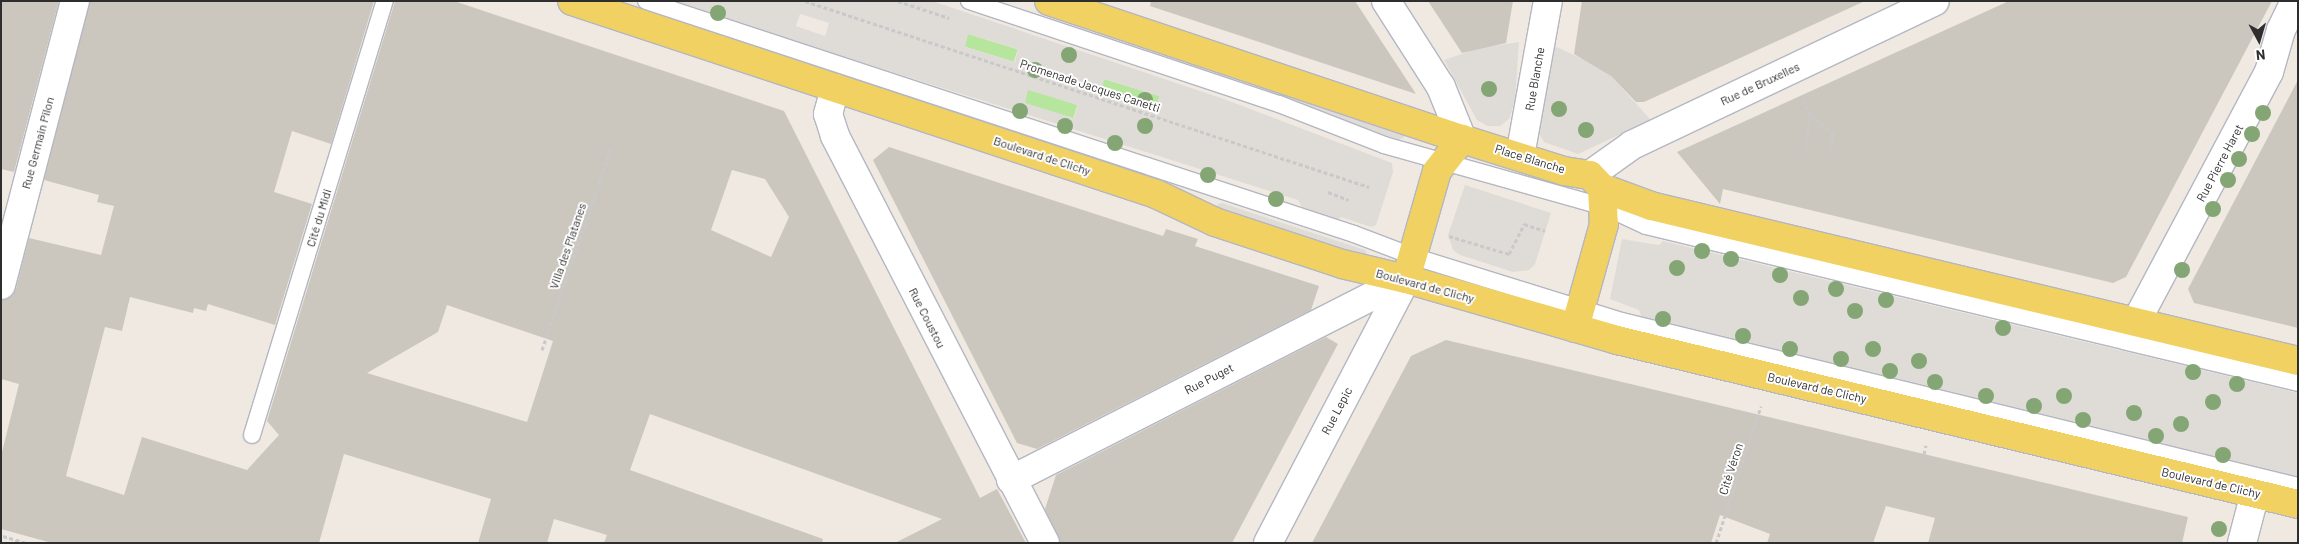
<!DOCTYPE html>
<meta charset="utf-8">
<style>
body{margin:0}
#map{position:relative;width:2299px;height:544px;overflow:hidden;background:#efe9e1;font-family:Barlow,sans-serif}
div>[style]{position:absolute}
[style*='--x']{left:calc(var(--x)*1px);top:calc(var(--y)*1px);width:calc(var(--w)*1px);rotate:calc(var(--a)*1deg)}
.green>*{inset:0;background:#b6e59e;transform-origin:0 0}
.plaza>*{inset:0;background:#dfdcd8}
.building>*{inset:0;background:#cbc7bf}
.path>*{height:3px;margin-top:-1.5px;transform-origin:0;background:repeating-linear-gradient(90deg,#c9c9c9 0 4px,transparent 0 6.5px)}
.roads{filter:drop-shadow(1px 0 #b4b7c1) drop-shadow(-1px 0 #b4b7c1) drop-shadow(0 1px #b4b7c1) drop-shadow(0 -1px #b4b7c1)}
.lane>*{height:16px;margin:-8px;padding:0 8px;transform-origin:8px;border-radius:8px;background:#fff}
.street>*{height:28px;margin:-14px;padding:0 14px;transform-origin:14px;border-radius:14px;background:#fff}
.secondary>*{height:28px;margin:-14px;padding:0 14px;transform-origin:14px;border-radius:14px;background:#fff}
.primary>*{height:28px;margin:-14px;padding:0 14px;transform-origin:14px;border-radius:14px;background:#f2d163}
.trees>*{width:16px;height:16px;margin:-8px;border-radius:50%;background:#84a574}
span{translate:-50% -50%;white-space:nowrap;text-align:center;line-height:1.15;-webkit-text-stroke:4px #fff;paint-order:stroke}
.street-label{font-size:12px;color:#2e2e2e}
.frame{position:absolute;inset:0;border:2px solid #2e2e2e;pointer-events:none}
.north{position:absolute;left:2234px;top:15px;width:50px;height:50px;-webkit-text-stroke:4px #fff;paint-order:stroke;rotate:174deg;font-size:14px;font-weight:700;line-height:20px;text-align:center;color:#2e2e2e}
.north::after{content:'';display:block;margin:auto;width:18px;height:22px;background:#2e2e2e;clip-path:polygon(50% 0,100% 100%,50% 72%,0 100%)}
</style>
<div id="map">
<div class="green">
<div style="left:968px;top:34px;width:52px;height:13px;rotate:17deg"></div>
<div style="left:1104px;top:79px;width:59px;height:14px;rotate:17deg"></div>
<div style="left:1028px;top:89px;width:52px;height:15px;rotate:18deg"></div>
</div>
<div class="plaza">
<div style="clip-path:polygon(evenodd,667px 1px,932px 1px,1224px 99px,1392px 163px,1393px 172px,1376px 225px,1371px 227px,1341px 217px,1333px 224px,1306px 215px,1298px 200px,667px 1px,800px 14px,829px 23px,825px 36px,796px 26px,800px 14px,667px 1px,968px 34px,1018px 49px,1015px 62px,965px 47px,968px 34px,667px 1px,1104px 79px,1159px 96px,1156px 109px,1101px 92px,1104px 79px,667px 1px,1028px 90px,1078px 105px,1074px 118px,1025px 103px,1028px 90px)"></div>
<div style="clip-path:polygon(1519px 42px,1515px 101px,1509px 119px,1500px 126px,1487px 126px,1477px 120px,1444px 60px,1479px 48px)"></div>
<div style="clip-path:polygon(1546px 42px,1589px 62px,1611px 76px,1651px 120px,1578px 154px,1544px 142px,1537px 130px)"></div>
<div style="clip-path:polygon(1259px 82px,1407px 135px,1399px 140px,1258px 93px,1255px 86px)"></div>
<div style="clip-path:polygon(1465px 185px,1551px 213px,1535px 264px,1529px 270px,1513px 272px,1460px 255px,1453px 250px,1448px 235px)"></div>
<div style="clip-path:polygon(1222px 203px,1365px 250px,1367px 254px,1365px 260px,1215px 210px,1218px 204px)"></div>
<div style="clip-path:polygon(1622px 239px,1659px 245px,1663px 241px,2298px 393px,2298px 477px,1642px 319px,1639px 310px,1610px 299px)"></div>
</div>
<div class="building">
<div style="clip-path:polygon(1px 1px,59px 1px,14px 172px,1px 169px)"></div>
<div style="clip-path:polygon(evenodd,90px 1px,374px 1px,331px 144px,292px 131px,274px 192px,312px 204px,275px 325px,208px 304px,206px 311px,194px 308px,193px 313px,130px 297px,122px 331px,105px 327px,66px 476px,124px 495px,142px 437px,247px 470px,279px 435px,267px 421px,395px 1px,454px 1px,784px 111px,980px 498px,997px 489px,1026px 543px,895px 543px,942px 519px,650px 414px,630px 470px,823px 539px,822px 543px,604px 543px,607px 535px,554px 519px,547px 543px,478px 543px,491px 499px,344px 454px,319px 543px,52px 543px,1px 529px,1px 456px,19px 384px,1px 379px,1px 300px,12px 296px,16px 289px,29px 238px,101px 255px,114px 206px,97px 202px,99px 195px,44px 180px,90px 1px,732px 170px,765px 179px,789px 217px,771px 257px,711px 230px,732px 170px,90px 1px,447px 305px,553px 341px,527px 422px,367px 373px,438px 332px,447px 305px)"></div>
<div style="clip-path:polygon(1151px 1px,1355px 1px,1416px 94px,1150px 6px)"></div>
<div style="clip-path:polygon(1428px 1px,1513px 1px,1506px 43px,1462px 53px)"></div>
<div style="clip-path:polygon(1582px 1px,1865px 1px,1644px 102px,1636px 102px,1611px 76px,1574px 54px)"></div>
<div style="clip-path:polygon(2009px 1px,2272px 1px,2126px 277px,2113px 283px,1723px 189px,1720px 204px,1677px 152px)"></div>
<div style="clip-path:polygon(2298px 80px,2298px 328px,2194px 303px,2188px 289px)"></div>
<div style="clip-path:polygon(889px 147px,1163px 236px,1166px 229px,1198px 239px,1195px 246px,1319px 286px,1311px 310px,1037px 449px,1017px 443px,873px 160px)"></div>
<div style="clip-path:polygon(1326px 337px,1338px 344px,1232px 543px,1060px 543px,1045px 509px,1056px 475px)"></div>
<div style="clip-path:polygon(1446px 340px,2188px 517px,2182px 543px,1928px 543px,1935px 518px,1886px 506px,1873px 543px,1767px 543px,1770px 534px,1720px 515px,1711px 543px,1312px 543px,1411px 356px)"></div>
</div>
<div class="path">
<div style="--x:805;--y:1;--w:594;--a:18.25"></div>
<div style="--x:898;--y:1;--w:54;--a:18.4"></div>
<div style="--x:1803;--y:99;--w:17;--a:66"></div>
<div style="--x:1810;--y:115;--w:29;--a:38"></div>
<div style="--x:1833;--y:133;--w:20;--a:96"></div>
<div style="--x:1806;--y:149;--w:34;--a:-83"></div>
<div style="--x:1328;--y:192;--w:22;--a:21"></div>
<div style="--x:1449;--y:236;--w:63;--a:16.7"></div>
<div style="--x:1509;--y:254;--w:34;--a:-63"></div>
<div style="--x:1524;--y:224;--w:22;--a:18"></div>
<div style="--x:542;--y:350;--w:214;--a:-71.2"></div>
<div style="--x:1924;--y:454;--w:9;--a:-77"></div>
<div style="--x:3;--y:536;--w:24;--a:17"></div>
<div style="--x:1716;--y:543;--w:144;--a:-71.8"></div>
</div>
<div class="roads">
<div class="lane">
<div style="--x:646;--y:1;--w:745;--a:18.22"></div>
<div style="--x:1354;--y:234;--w:62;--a:20.8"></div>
<div style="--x:1412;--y:256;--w:220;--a:17.2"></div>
<div style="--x:1622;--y:321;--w:696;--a:13.72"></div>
<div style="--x:969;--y:1;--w:327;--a:18.4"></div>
<div style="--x:1279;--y:104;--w:113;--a:21.3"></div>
<div style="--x:1384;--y:145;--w:230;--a:15.7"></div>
<div style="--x:1605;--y:207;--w:45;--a:24.9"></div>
<div style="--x:1646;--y:226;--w:671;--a:13.54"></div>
<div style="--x:252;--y:435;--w:454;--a:-73"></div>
</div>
<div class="street">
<div style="--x:835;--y:88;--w:27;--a:105"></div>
<div style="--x:828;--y:114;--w:23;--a:72"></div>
<div style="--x:835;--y:136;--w:458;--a:62.7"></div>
<div style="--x:1590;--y:175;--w:52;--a:-35.5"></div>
<div style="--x:1632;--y:145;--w:335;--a:-25.4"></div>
<div style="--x:1;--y:285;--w:293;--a:-75.4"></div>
<div style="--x:2136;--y:322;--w:283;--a:-62"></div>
<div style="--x:2269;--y:72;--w:44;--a:-74.1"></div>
<div style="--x:2281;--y:30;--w:32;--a:-64"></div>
<div style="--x:1011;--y:480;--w:443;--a:-27"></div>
<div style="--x:1268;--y:543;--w:298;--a:-62.4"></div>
<div style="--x:2242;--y:543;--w:52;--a:-75.4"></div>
</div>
<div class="secondary">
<div style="--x:1386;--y:1;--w:102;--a:57.4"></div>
<div style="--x:1441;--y:87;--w:56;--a:68"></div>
<div style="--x:1520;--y:156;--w:158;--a:-79.8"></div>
</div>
<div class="primary">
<div style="--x:572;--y:1;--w:615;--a:18.29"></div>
<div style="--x:1156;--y:194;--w:65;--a:25.4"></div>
<div style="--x:1215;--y:222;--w:134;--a:18.3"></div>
<div style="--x:1342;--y:264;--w:66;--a:13.2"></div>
<div style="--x:1406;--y:279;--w:220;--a:16.1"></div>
<div style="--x:1617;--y:340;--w:700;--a:13.54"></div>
<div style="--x:1049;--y:1;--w:435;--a:18.5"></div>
<div style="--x:1462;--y:139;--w:107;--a:17.4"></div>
<div style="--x:1564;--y:171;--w:26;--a:9"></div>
<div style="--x:1590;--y:175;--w:18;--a:47"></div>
<div style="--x:1602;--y:188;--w:36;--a:87"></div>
<div style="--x:1604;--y:224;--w:108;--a:105.6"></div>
<div style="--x:1602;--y:188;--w:52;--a:20.2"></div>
<div style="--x:1651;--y:206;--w:665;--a:13.47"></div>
<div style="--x:1406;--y:279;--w:112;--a:-74"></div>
<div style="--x:1437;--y:171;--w:41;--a:-52"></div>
</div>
</div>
<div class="trees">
<div style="left:718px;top:13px"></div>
<div style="left:1069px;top:55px"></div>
<div style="left:1035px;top:70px"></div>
<div style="left:1489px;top:89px"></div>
<div style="left:1145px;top:100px"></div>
<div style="left:1559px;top:109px"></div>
<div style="left:1020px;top:111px"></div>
<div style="left:2263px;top:113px"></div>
<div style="left:1065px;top:126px"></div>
<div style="left:1145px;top:126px"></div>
<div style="left:1586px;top:130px"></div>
<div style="left:2252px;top:134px"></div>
<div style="left:1115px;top:143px"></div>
<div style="left:2239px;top:159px"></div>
<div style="left:1208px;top:175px"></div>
<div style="left:2228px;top:180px"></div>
<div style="left:1276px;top:199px"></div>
<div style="left:2213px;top:209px"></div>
<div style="left:1702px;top:251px"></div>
<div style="left:1731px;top:259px"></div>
<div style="left:1677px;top:268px"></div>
<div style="left:2182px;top:270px"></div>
<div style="left:1780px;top:275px"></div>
<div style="left:1836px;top:289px"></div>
<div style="left:1801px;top:298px"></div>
<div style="left:1886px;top:300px"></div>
<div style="left:1855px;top:311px"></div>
<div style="left:1663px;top:319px"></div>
<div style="left:2003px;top:328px"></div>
<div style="left:1743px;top:336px"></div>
<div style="left:1790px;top:349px"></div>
<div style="left:1873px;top:349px"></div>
<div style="left:1841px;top:359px"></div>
<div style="left:1919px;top:361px"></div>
<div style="left:1890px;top:371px"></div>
<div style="left:2193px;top:372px"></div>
<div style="left:1935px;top:382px"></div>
<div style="left:2237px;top:384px"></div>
<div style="left:1986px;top:396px"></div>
<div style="left:2064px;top:396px"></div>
<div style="left:2213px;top:402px"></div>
<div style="left:2034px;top:406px"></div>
<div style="left:2134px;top:413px"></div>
<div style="left:2083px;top:420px"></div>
<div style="left:2181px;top:424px"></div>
<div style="left:2156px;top:436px"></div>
<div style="left:2223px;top:455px"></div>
<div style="left:2219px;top:529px"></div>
</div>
<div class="street-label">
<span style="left:1535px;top:79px;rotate:-80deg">Rue Blanche</span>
<span style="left:1760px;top:84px;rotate:-25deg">Rue de Bruxelles</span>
<span style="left:1090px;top:86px;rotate:18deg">Promenade Jacques Canetti</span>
<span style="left:38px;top:143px;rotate:-75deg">Rue Germain Pilon</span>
<span style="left:1042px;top:156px;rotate:18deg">Boulevard de Clichy</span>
<span style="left:1530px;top:159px;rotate:17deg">Place Blanche</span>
<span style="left:2220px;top:163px;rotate:-62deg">Rue Pierre Haret</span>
<span style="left:319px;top:218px;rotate:-73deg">Cité du Midi</span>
<span style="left:568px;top:246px;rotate:-71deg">Villa des Platanes</span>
<span style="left:1425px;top:286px;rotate:15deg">Boulevard de Clichy</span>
<span style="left:927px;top:318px;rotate:63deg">Rue Coustou</span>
<span style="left:1209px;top:379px;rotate:-27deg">Rue Puget</span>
<span style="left:1817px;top:388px;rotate:13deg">Boulevard de Clichy</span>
<span style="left:1337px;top:411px;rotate:-62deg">Rue Lepic</span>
<span style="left:1731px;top:469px;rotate:-72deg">Cité Véron</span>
<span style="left:2211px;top:483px;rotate:13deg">Boulevard de Clichy</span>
</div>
<div class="frame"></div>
<div class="north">N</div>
</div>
